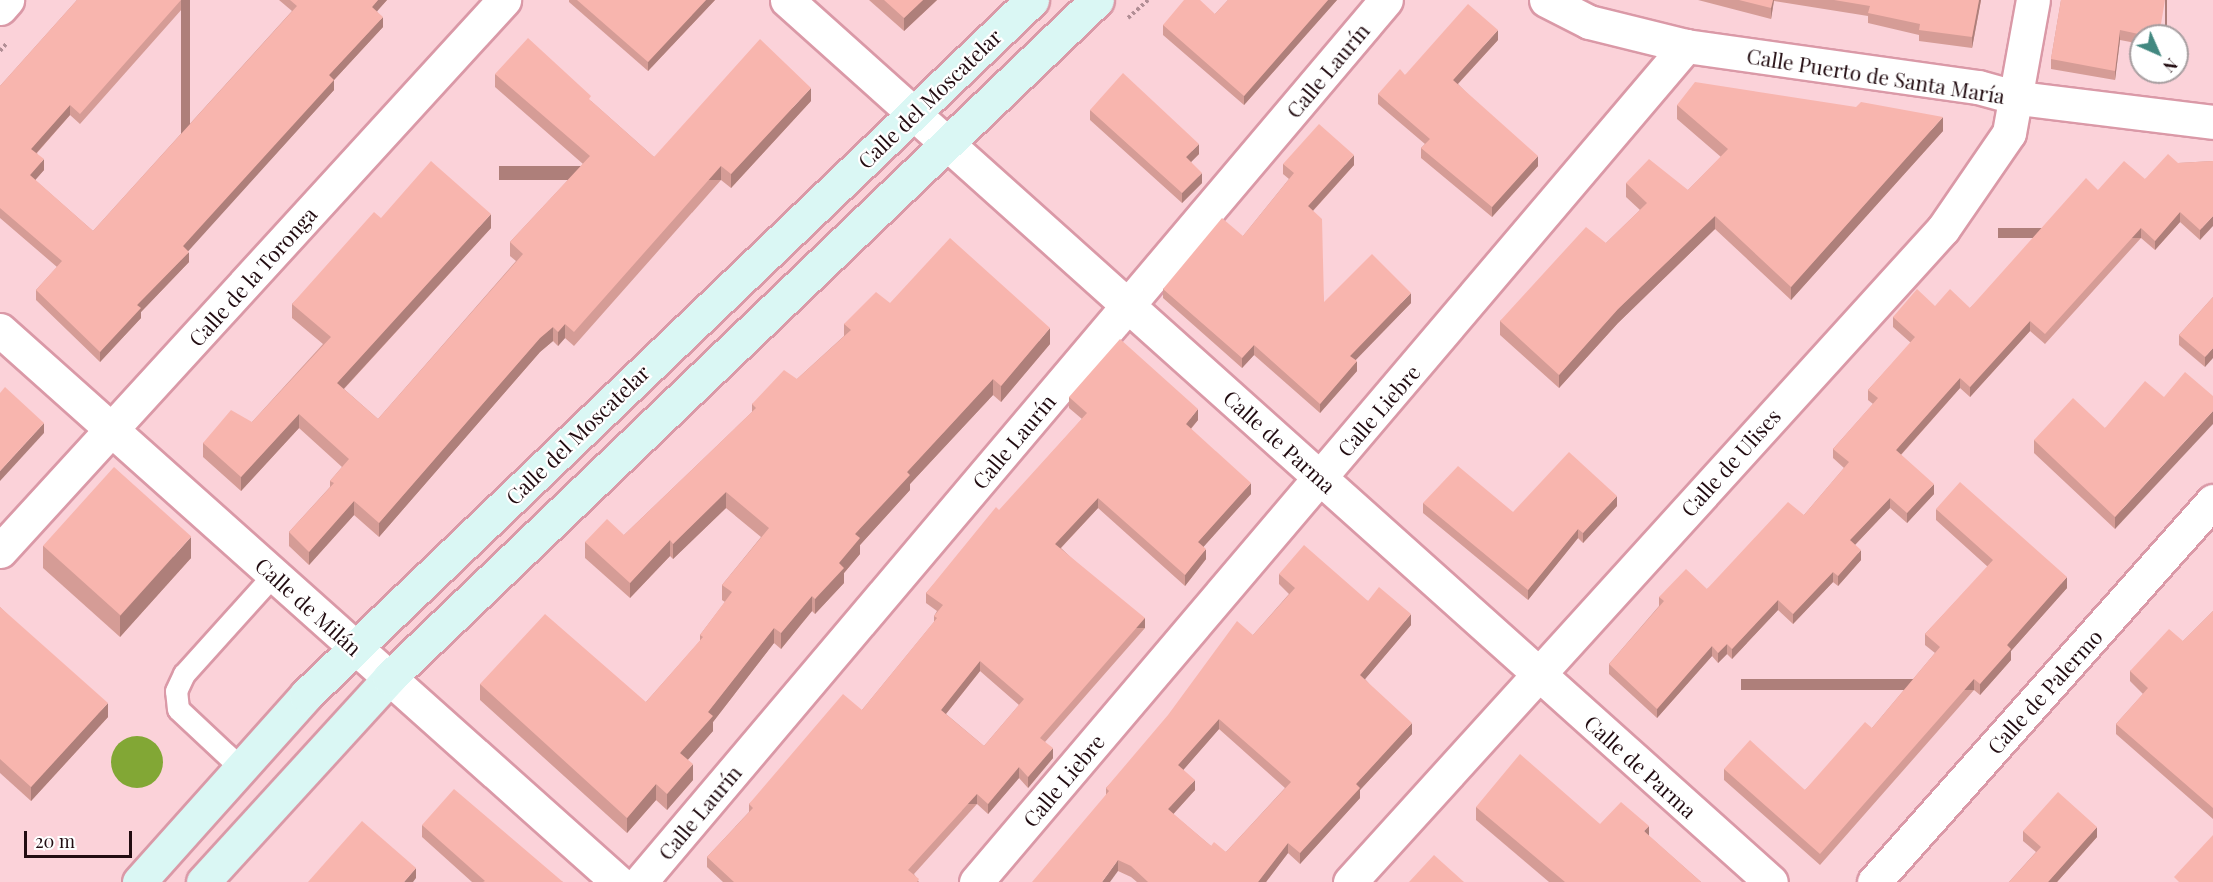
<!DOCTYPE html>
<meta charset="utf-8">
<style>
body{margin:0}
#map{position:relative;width:2213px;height:882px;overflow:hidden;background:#fbd2d9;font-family:"Playfair Display",serif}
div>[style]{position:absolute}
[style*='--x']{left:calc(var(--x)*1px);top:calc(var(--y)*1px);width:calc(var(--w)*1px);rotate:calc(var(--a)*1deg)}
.water>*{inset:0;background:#82a735}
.round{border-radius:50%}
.path>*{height:4px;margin-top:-2px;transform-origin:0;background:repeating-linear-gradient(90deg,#b18e95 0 3px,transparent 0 6px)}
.roads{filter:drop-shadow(2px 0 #da99a7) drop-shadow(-2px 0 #da99a7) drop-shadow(0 2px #da99a7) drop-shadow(0 -2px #da99a7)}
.lane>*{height:21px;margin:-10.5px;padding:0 10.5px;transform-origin:10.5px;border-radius:10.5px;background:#fff}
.street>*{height:33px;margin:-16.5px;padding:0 16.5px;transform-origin:16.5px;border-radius:16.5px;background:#fff}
.secondary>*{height:33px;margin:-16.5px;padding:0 16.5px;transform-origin:16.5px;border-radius:16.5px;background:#daf7f4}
.wall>*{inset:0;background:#d59c96}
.shaded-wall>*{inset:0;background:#ae7f7a;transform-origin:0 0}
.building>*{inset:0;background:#f8b5ae;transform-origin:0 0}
span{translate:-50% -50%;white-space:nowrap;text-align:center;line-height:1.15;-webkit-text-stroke:4.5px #fff;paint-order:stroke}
.street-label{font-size:21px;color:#220c11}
.north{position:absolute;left:2129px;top:24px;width:60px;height:60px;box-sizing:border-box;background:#fff;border:2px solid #a79ea0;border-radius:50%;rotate:135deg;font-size:16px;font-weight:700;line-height:24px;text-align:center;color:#220c11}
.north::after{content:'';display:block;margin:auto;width:21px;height:27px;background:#428880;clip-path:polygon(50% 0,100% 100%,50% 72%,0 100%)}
.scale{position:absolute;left:24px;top:831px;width:108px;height:27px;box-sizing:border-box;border:3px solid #220c11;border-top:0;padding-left:8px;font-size:18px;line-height:21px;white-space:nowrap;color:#220c11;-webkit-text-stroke:4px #fff;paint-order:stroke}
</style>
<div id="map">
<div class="water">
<div class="round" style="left:111px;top:736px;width:52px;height:52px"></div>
</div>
<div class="path">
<div style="--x:1128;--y:18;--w:27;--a:-42"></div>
<div style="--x:0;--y:51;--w:11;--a:-49"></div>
</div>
<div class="roads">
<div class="lane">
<div style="--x:241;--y:768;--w:86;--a:-136.9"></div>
<div style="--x:178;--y:709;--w:18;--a:-96"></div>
<div style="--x:176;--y:691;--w:19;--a:-65"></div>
<div style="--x:184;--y:674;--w:133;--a:-48"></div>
</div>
<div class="street">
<div style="--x:787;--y:0;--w:1321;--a:41.87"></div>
<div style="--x:1546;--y:0;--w:48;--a:27.1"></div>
<div style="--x:1589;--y:22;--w:100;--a:13.9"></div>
<div style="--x:1686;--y:46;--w:295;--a:8"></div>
<div style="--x:1978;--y:87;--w:41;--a:15.4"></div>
<div style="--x:2018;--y:98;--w:196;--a:7"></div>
<div style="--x:0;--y:8;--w:11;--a:-49"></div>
<div style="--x:0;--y:330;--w:829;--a:41.77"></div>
<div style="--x:0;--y:551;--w:747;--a:-47.55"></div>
<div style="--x:640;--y:882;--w:1155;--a:-49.78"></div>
<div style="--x:976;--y:882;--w:1097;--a:-49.66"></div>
<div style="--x:1350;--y:882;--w:882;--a:-47.76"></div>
<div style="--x:1943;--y:229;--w:116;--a:-55.5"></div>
<div style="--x:2009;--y:133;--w:135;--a:-79.8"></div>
<div style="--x:1874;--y:882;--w:510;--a:-48.34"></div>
</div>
<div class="secondary">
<div style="--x:139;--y:882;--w:251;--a:-48.2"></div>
<div style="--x:306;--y:695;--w:1005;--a:-43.75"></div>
<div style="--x:203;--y:882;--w:276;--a:-47.6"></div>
<div style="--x:389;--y:678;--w:980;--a:-43.76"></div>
</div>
</div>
<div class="wall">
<div style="clip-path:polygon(77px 0,190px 0,80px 124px,70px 115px,37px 153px,44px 170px,35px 180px,93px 231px,292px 11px,279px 0,387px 0,377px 11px,383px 27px,334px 80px,334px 90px,187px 251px,189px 262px,141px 312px,141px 318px,100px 362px,36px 300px,36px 290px,57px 267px,0 218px,0 86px)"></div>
<div style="clip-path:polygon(569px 0,715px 0,648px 71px,569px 2px)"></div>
<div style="clip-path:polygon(869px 0,937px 0,904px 31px)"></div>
<div style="clip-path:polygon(1228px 0,1337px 0,1244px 105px,1163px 35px,1163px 25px,1215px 14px)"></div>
<div style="clip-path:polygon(1698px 0,1981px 0,1972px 48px,1919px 41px,1919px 35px,1868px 23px,1868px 16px,1774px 1px,1771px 19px)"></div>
<div style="clip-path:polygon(2061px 0,2161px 36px,2141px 36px,2141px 44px,2120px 40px,2115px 80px,2051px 69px,2051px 59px)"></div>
<div style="clip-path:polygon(1498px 40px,1458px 84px,1538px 166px,1492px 217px,1421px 158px,1421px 148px,1425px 144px,1378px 104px,1378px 94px,1405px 75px)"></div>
<div style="clip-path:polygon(495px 74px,591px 101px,654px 157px,811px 101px,731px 188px,721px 180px,574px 346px,565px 338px,558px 346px,553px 341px,540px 352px,379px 537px,354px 515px,309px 565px,289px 546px,289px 532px,330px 487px,330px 481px,342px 467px,299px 428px,241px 491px,203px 457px,203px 443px,252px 422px,323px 344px,292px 318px,292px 304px,381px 218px,491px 228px,344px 389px,378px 419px,516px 261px,510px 256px,510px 242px,583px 164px,495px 87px)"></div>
<div style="clip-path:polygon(1677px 105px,1943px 131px,1791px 300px,1715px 229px,1618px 323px,1559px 388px,1500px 335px,1500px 321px,1606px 243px,1640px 210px,1626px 197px,1626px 183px,1688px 190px,1721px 157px,1677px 119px)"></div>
<div style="clip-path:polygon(1090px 110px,1199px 154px,1191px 162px,1202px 183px,1182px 203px,1090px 120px)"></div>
<div style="clip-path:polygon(2213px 161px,2200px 240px,2180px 222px,2155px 250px,2141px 238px,2045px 344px,2030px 331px,1970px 397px,1960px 388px,1901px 455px,1934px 494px,1907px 523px,1890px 508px,1855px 545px,1861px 560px,1838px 586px,1833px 582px,1793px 624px,1778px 610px,1732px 659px,1727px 654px,1718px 663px,1712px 656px,1657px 718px,1609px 674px,1609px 664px,1659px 606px,1659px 597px,1707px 589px,1804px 515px,1844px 468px,1833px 458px,1833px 449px,1873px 404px,1868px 400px,1868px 390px,1911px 343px,1893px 327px,1893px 317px,1935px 306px,1970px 308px,2098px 190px,2145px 179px,2178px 163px)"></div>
<div style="clip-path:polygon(1283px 164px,1354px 165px,1313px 211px,1324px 302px,1411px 303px,1355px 360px,1357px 371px,1320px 413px,1254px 355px,1242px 368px,1163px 298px,1163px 289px,1243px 236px,1289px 179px,1283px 174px)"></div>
<div style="clip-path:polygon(2213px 297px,2205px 367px,2179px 345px,2179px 335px)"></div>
<div style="clip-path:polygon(890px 303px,1050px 344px,1001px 402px,993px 395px,910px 484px,910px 490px,860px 545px,860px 554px,844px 573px,844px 583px,815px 614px,812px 611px,781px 649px,774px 643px,713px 722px,713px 731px,687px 760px,693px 780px,667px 810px,656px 800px,627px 833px,480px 700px,480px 684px,646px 702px,700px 641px,700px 635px,725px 602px,722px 600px,722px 585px,761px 537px,726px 508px,673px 559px,670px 556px,630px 598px,585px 558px,585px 542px,624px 535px,752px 412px,752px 404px,797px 379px,844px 336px,844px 324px)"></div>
<div style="clip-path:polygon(evenodd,1069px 397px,1198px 420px,1191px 429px,1251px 494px,1203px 547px,1206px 559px,1185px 586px,1098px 508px,1061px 548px,1145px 628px,1045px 742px,1053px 758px,1028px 788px,1019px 778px,988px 814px,977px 804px,914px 874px,919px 882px,723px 882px,707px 867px,707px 857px,749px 812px,749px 804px,862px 710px,934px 622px,934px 616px,937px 611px,926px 603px,926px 593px,1082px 419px,1069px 408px,1069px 397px,980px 671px,1019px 705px,984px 746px,946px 714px,980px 671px)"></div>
<div style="clip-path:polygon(2164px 397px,2115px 529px,2034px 453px,2034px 440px,2105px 428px)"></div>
<div style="clip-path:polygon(1423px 503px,1513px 512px,1617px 506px,1583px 543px,1578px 538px,1528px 600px,1423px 513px)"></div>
<div style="clip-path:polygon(1936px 509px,2067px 588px,2011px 651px,2011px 660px,1980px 695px,1974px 690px,1820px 865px,1724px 780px,1724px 769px,1805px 790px,1872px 728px,1935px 653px,1925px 645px,1925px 634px,1988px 567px,1936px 520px)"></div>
<div style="clip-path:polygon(43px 546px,191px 558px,120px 637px,43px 568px)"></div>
<div style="clip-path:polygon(evenodd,1279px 574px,1368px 601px,1411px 625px,1365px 679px,1412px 734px,1360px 790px,1360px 798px,1300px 864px,1288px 853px,1266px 882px,1137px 882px,1131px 877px,1118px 871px,1106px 795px,1106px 788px,1253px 635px,1289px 594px,1279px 584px,1279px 574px,1219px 729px,1285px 788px,1226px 852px,1211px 846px,1173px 814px,1195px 790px,1183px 770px,1219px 729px)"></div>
<div style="clip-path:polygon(0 607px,108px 717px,31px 801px,0 773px)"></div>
<div style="clip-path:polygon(2213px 611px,2213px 819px,2116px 734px,2116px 724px,2143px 694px,2130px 681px,2130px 671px,2183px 641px)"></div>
<div style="clip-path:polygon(1476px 807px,1600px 824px,1649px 836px,1701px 882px,1549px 882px,1476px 820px)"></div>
<div style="clip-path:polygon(422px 825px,563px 882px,472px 882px,422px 837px)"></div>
<div style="clip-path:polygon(2023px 831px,2097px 837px,2057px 882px,2009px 882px,2036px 852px,2023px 841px)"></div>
</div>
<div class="shaded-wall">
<div style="left:181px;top:0;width:9px;height:152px"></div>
<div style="clip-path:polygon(378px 0,387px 0,372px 17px,372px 7px)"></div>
<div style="clip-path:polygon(706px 0,715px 0,648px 71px,648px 62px)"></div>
<div style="clip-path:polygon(923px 0,937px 0,904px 31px,904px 18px)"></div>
<div style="clip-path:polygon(1328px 0,1337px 0,1244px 105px,1244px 96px)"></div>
<div style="clip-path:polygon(1773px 0,1774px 0,1771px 19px,1771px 8px)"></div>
<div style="clip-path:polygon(1979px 0,1981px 0,1972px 48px,1972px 37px)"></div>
<div style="left:2165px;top:0;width:2px;height:36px"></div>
<div style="clip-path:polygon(383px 17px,383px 27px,334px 80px,334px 90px,183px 257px,183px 246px,329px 75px)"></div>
<div style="clip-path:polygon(1498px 30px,1498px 40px,1453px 89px,1453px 80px)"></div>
<div style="clip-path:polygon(2120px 30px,2120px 40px,2115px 80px,2115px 71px)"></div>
<div style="clip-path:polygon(811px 88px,811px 101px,731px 188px,731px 174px)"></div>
<div style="clip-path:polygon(70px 105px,70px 115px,31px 159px,31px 149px)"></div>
<div style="clip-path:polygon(1943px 117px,1943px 131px,1791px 300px,1791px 287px)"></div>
<div style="clip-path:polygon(1199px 144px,1199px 154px,1186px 167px,1186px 157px)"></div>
<div style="clip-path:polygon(1354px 155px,1354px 165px,1308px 216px,1308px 206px)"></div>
<div style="clip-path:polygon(1538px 156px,1538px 166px,1492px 217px,1492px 207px)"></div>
<div style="clip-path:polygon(44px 159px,44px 170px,30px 186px,30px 175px)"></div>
<div style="left:721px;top:166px;width:14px;height:222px;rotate:90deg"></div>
<div style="clip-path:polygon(1202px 173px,1202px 183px,1182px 203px,1182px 193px)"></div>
<div style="clip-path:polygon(2180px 212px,2180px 222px,2155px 250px,2155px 241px)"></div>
<div style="clip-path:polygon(491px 214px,491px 228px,337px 396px,337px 383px)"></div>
<div style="clip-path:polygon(1715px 216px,1715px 229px,1618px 323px,1559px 388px,1559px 375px,1618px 309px)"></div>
<div style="clip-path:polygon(2213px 216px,2213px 226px,2200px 240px,2200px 230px)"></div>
<div style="left:2141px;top:228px;width:10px;height:143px;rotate:90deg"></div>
<div style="clip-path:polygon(189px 252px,189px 262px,141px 312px,141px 318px,100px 362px,100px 352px,137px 305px)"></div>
<div style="clip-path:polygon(1411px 293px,1411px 303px,1350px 366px,1350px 356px)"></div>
<div style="clip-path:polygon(2030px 321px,2030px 331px,1970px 397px,1970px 387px)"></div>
<div style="clip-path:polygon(565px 324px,565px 338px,558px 346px,558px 332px)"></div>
<div style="clip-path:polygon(553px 327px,553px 341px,540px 352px,379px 537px,379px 523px,540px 338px)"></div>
<div style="clip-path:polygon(1050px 328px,1050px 344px,1001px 402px,1001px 386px)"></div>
<div style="clip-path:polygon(1254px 345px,1254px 355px,1242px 368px,1242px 358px)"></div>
<div style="clip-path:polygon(2213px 348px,2213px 358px,2205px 367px,2205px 357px)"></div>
<div style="clip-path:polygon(1357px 361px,1357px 371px,1320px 413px,1320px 404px)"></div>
<div style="clip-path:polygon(1960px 378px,1960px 388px,1896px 460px,1896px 450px)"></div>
<div style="clip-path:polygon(993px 379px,993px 395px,910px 484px,910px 490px,860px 545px,860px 554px,844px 573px,844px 583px,815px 614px,815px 599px,839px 563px,855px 534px,907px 472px)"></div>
<div style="clip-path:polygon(1198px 409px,1198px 420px,1186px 434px,1186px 424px)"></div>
<div style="clip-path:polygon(2213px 411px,2213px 424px,2115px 529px,2115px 517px)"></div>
<div style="clip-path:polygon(299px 414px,299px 428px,241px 491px,241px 477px)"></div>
<div style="clip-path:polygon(44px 423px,44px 433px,0 481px,0 471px)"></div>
<div style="clip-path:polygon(1251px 483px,1251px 494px,1198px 553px,1198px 542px)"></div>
<div style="clip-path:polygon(1934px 484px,1934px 494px,1907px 523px,1907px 513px)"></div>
<div style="clip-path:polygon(726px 492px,726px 508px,673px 559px,673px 544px)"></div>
<div style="clip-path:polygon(1617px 496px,1617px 506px,1583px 543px,1583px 533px)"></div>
<div style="clip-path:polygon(1098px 498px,1098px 508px,1055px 554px,1055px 544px)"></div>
<div style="clip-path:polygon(1890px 498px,1890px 508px,1850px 550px,1850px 540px)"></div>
<div style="clip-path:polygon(354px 501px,354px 515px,309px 565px,309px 552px)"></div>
<div style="clip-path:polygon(1578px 529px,1578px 538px,1528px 600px,1528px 590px)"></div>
<div style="clip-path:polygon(191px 537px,191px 558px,120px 637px,120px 616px)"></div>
<div style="clip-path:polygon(670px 540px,670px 556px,630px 598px,630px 583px)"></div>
<div style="clip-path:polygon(1206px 549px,1206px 559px,1185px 586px,1185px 575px)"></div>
<div style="clip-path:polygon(1861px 550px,1861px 560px,1838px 586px,1838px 576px)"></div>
<div style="clip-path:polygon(1833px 572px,1833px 582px,1793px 624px,1793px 614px)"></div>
<div style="clip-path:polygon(2067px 577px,2067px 588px,2011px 651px,2011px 660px,1980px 695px,1980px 684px,2007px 645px)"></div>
<div style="clip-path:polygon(812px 596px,812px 611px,781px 649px,781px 633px)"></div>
<div style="clip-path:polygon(1778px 600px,1778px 610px,1732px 659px,1732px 649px)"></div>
<div style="clip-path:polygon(1411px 614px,1411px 625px,1360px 685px,1360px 675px)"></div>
<div style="left:1145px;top:618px;width:10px;height:159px;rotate:90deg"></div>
<div style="clip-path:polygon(774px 628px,774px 643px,713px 722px,713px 731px,680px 769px,680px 753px,708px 712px)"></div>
<div style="clip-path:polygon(1727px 644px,1727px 654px,1718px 663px,1718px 653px)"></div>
<div style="clip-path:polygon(1712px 646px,1712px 656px,1657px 718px,1657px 709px)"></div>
<div style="clip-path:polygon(980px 661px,980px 671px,941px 720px,941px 710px)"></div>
<div style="left:1974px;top:679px;width:11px;height:233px;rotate:90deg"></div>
<div style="clip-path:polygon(108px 703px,108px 717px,31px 801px,31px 787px)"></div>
<div style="clip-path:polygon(1219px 719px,1219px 729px,1178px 776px,1178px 765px)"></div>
<div style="clip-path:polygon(1412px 723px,1412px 734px,1360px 790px,1360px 798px,1300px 864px,1300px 853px,1356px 784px)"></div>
<div style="clip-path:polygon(1053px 748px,1053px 758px,1028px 788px,1028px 777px)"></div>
<div style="clip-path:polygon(693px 764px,693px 780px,667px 810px,667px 794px)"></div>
<div style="clip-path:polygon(1019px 767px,1019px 778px,988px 814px,988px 804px)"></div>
<div style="clip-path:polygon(1195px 780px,1195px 790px,1168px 820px,1168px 809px)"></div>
<div style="clip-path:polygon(656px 784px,656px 800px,627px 833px,627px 818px)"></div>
<div style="left:977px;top:794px;width:10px;height:103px;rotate:90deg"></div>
<div style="clip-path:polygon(1649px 826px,1649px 839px,1644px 831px)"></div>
<div style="clip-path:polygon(2097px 827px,2097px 837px,2057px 882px,2048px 882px)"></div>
<div style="clip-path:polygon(1288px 843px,1288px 853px,1266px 882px,1258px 882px)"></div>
<div style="clip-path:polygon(1118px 860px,1118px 871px,1110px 882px,1102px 882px)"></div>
<div style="clip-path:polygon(416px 868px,416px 878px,413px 882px,404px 882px)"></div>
</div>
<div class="building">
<div style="clip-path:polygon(77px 0,181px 0,80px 114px,70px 105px,31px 149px,44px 159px,30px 175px,93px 231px,297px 6px,290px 0,378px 0,372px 7px,383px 17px,329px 75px,334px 80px,183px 246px,189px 252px,137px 305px,141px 308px,100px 352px,36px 290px,62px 261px,0 208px,0 86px)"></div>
<div style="clip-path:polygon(577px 0,706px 0,648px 62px)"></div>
<div style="clip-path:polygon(884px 0,923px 0,904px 18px)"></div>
<div style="clip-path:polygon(1184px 0,1200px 0,1215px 14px,1228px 0,1328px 0,1244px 96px,1163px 25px)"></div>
<div style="clip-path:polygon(1739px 0,1773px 0,1771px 8px)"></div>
<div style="clip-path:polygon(1834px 0,1979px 0,1972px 37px,1919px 30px,1920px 24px,1868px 13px,1870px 6px)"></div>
<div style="clip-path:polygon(2061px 0,2165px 0,2159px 36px,2148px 36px,2120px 30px,2115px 71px,2051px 59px)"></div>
<div style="clip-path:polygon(1468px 4px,1498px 30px,1453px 80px,1538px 156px,1492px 207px,1421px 148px,1430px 139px,1378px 94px,1400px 69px,1405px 75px)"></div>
<div style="clip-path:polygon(528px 38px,591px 96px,589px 99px,654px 157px,760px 39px,811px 88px,731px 174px,721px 166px,574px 332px,565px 324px,558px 332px,553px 327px,540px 338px,379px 523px,354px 501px,309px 552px,289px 532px,334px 483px,330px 481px,349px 459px,299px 414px,241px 477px,203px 443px,231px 410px,252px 422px,331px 337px,292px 304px,374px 212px,381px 218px,431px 161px,491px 214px,337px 383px,378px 419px,523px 254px,510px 242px,590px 156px,495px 74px)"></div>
<div style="clip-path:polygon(1123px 73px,1199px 144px,1186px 157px,1202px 173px,1182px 193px,1090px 110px)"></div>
<div style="clip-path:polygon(1695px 82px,1856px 107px,1861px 102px,1943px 117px,1791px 287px,1715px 216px,1618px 309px,1559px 375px,1500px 321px,1586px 227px,1606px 243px,1647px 203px,1626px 183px,1649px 159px,1688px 190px,1728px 149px,1677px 105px)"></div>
<div style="clip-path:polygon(1319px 124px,1354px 155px,1308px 206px,1322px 219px,1324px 302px,1372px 254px,1411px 293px,1350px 356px,1357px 361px,1320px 404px,1254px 345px,1242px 358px,1163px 289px,1222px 218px,1243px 236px,1294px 173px,1283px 164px)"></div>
<div style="clip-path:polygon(2168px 154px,2178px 163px,2213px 161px,2213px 216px,2200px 230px,2180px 212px,2155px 241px,2141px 228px,2045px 334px,2030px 321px,1970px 387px,1960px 378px,1896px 450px,1934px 484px,1907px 513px,1890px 498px,1850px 540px,1861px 550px,1838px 576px,1833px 572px,1793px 614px,1778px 600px,1732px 649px,1727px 644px,1718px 653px,1712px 646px,1657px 709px,1609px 664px,1664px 601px,1659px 597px,1686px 569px,1707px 589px,1788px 502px,1804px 515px,1849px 462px,1833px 449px,1878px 398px,1868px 390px,1915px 337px,1893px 317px,1917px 289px,1935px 306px,1950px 289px,1970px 308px,2086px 178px,2098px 190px,2124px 161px,2145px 179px)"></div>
<div style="clip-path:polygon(950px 238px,1050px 328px,1001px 386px,993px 379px,907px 472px,910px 475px,855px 534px,860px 538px,839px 563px,844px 568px,815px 599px,812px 596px,781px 633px,774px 628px,708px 712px,713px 716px,680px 753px,693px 764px,667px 794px,656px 784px,627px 818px,480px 684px,545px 614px,646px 702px,703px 637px,700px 635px,732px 592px,722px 585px,769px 528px,726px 492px,673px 544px,670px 540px,630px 583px,585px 542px,607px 519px,624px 535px,756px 408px,752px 404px,784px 370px,797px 379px,851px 330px,844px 324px,876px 292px,890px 303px)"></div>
<div style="clip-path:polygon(2213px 297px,2213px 348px,2205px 357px,2179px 335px)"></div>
<div style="clip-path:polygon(evenodd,1120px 339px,1198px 409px,1186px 424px,1251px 483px,1198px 542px,1206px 549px,1185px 575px,1098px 498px,1055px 544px,1145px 618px,1040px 738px,1053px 748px,1028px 777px,1019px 767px,988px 804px,977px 794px,908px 870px,919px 879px,917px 882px,734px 882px,707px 857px,753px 808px,749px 804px,843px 694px,862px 710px,937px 618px,934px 616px,943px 605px,926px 593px,996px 507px,999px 510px,1087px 413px,1069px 397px,1120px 339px,980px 661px,1024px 699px,984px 746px,941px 710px,980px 661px)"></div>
<div style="clip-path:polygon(2185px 372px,2213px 396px,2213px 411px,2115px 517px,2034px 440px,2073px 398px,2105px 428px,2145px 381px,2164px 397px)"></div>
<div style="clip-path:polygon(5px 387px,44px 423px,0 471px,0 393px)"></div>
<div style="clip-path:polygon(1569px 452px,1617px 496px,1583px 533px,1578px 529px,1528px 590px,1423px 503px,1458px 466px,1513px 512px)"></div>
<div style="left:114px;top:467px;width:104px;height:106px;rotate:42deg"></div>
<div style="clip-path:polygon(1960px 482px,2067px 577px,2007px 645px,2011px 649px,1980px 684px,1974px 679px,1820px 854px,1724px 769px,1750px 740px,1805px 790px,1865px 722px,1872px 728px,1940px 647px,1925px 634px,1993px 560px,1936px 509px)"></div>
<div style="clip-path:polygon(evenodd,1304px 545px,1368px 601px,1379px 587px,1411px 614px,1360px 675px,1412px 723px,1356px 784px,1360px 788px,1300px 853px,1288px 843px,1258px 882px,1148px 882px,1131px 866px,1118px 860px,1102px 882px,1032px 882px,1109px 791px,1106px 788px,1168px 715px,1237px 621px,1253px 635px,1295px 588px,1279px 574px,1304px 545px,1219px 719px,1291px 782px,1226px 852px,1214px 842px,1211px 846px,1168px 809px,1195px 780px,1178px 765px,1219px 719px)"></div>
<div style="clip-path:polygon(0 607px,108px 703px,31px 787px,0 759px)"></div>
<div style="clip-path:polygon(2213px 611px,2213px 808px,2116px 724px,2148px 688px,2130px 671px,2169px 629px,2183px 641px)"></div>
<div style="clip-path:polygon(1520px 754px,1600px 824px,1621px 802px,1649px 826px,1644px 831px,1701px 882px,1565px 882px,1476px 807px)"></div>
<div style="clip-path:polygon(454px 789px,563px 882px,483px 882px,485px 881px,422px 825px)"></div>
<div style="clip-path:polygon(2058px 792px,2097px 827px,2048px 882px,2009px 882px,2041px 847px,2023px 831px)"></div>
<div style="clip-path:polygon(362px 821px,416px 868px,404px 882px,308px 882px)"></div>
<div style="clip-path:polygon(2213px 835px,2213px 882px,2179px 882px,2174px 877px)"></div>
<div style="clip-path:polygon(1434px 855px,1464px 882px,1409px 882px)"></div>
</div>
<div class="street-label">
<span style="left:1327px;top:70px;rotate:-50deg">Calle Laurín</span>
<span style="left:1876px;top:75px;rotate:9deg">Calle Puerto de Santa María</span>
<span style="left:929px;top:98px;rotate:-44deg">Calle del Moscatelar</span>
<span style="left:252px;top:276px;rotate:-48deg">Calle de la Toronga</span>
<span style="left:1378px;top:410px;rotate:-49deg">Calle Liebre</span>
<span style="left:577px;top:434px;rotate:-44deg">Calle del Moscatelar</span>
<span style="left:1013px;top:441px;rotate:-50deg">Calle Laurín</span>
<span style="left:1280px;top:441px;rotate:42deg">Calle de Parma</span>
<span style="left:1730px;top:462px;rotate:-48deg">Calle de Ulises</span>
<span style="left:309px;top:606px;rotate:42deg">Calle de Milán</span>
<span style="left:2044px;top:691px;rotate:-48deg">Calle de Palermo</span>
<span style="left:1641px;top:766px;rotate:42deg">Calle de Parma</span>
<span style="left:1063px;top:780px;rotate:-50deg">Calle Liebre</span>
<span style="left:699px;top:812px;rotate:-50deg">Calle Laurín</span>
</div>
<div class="north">N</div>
<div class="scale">20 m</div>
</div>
